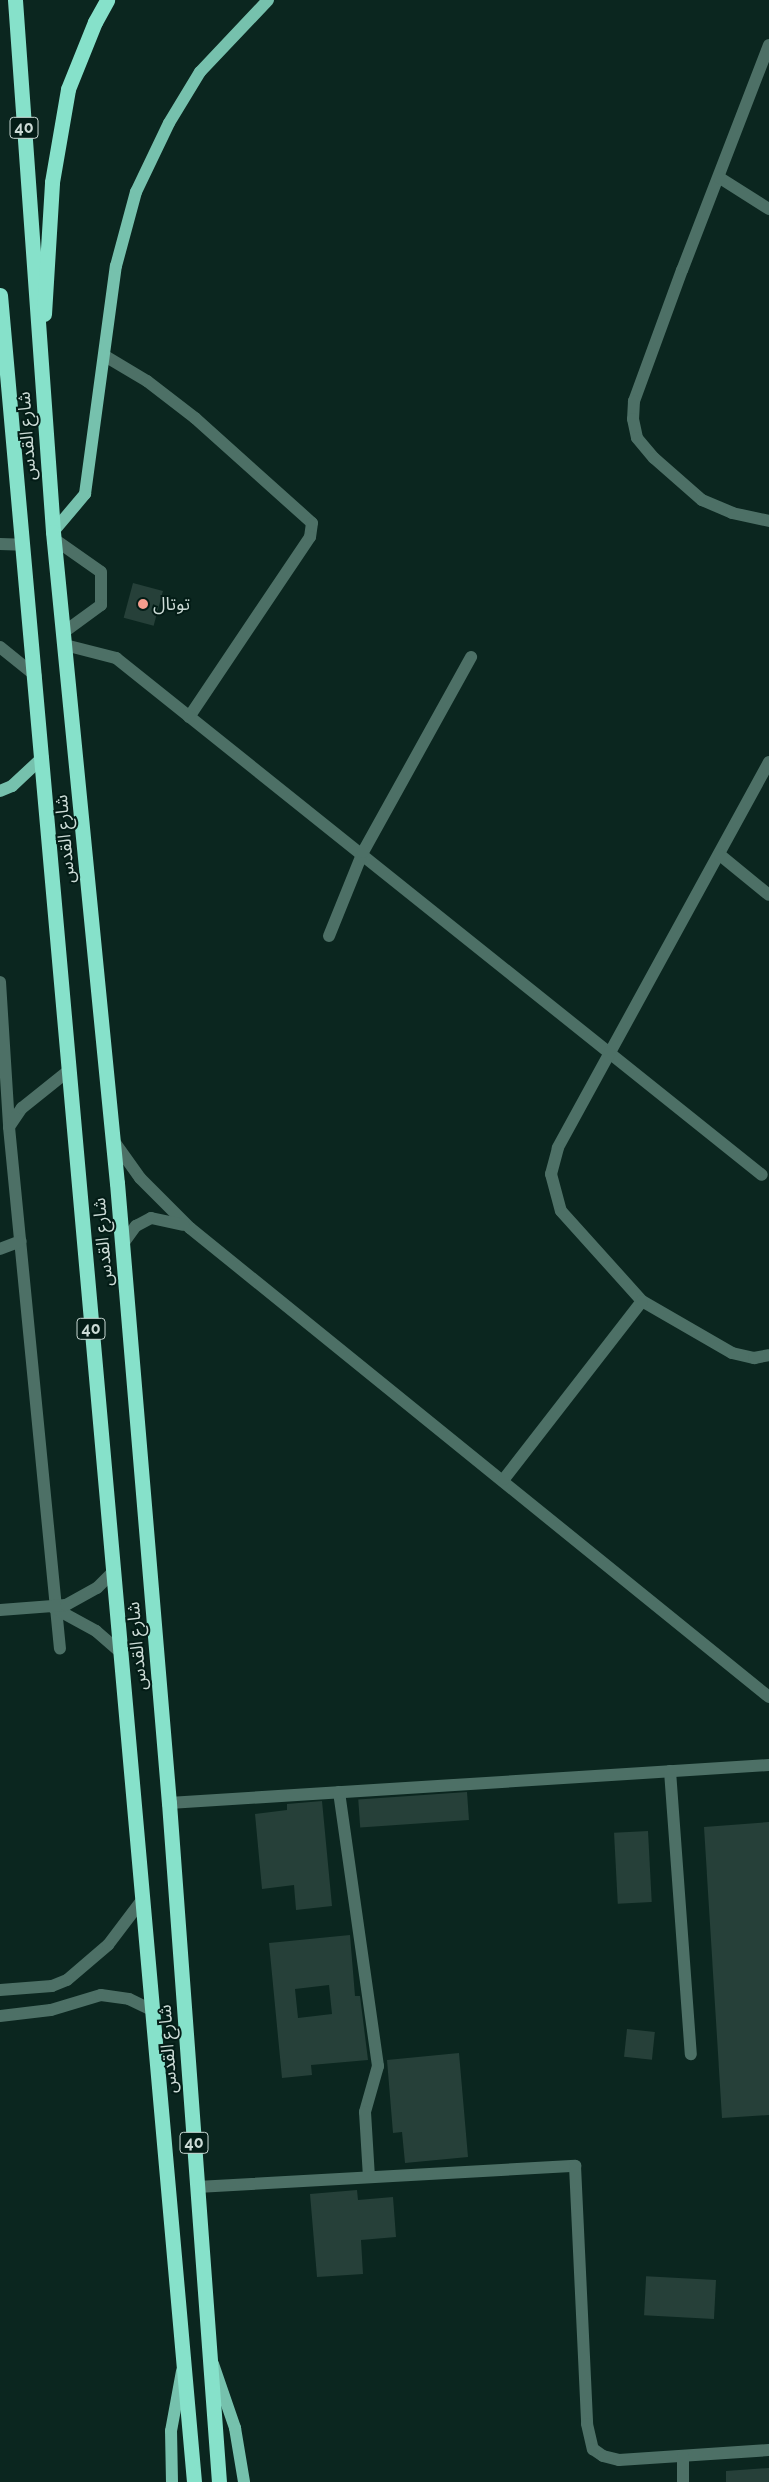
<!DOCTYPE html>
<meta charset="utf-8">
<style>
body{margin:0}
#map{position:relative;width:769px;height:2482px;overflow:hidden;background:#0b261f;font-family:Raleway,"Noto Sans Arabic",sans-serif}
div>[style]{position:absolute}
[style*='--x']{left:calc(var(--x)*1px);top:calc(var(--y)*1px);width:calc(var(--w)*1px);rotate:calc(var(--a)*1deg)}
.building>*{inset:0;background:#264039;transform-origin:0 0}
.minor>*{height:12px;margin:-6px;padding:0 6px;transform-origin:6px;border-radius:6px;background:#4d7066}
.major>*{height:12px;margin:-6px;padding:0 6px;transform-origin:6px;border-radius:6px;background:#76c1ad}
.highway>*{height:15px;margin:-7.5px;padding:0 7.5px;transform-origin:7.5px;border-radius:7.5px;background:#86e1ca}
.dots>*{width:14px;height:14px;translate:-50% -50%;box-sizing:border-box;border:2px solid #031c16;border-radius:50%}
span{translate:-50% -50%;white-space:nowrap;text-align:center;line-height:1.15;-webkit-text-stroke:4px #031c16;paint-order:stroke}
.shield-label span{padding:1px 4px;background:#031c16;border:1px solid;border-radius:4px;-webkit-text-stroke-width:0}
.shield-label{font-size:16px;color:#ccdbd6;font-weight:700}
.street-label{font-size:18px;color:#ccdbd6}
.poi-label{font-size:18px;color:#ccdbd6}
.left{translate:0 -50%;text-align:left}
</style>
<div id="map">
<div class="building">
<div style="left:133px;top:583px;width:31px;height:36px;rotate:15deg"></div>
<div style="left:467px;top:1792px;width:28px;height:109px;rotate:86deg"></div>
<div style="clip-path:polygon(322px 1801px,332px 1906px,296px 1910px,294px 1885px,262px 1889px,255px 1814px,287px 1810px,287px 1804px)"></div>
<div style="clip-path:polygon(769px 1822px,769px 2115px,722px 2118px,704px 1827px)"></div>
<div style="left:648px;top:1831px;width:71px;height:34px;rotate:87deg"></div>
<div style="clip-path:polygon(evenodd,350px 1935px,355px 1996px,360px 1996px,368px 2060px,311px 2065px,312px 2075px,282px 2078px,269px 1943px,350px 1935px,329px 1985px,332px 2014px,298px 2018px,295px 1989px,329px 1985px)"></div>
<div style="left:627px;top:2029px;width:28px;height:28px;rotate:6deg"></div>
<div style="clip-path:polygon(459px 2053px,468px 2157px,405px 2163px,402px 2132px,393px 2133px,387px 2060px)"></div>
<div style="clip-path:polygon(357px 2190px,358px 2200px,393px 2197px,396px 2237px,361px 2240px,363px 2274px,317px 2277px,310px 2194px)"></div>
<div style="left:716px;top:2280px;width:39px;height:70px;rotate:93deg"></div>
<div style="clip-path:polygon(769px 2468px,769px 2482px,726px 2482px,726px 2471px)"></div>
</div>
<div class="minor">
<div style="--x:769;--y:45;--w:241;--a:111.1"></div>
<div style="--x:682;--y:270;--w:140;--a:110.1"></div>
<div style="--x:634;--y:401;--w:18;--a:93"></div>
<div style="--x:633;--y:419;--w:19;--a:78"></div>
<div style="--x:637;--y:438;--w:26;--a:50"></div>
<div style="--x:654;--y:458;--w:64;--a:41.2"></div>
<div style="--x:702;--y:500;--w:33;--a:23"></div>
<div style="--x:732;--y:513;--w:38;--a:12"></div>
<div style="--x:720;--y:178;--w:58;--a:32.3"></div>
<div style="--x:105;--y:356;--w:49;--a:30.8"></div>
<div style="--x:147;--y:381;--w:61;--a:37.6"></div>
<div style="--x:195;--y:418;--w:157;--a:41.9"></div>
<div style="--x:312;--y:523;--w:14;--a:98"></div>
<div style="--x:310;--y:537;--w:217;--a:123.9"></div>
<div style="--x:54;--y:539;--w:57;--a:35.1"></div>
<div style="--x:101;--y:572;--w:33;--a:90"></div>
<div style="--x:101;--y:605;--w:46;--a:143.9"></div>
<div style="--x:0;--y:544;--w:23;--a:2"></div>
<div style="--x:65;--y:645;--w:53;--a:14.3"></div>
<div style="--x:116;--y:658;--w:827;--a:38.67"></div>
<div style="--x:0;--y:647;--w:46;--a:38.9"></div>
<div style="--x:769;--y:762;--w:440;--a:118.7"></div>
<div style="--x:558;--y:1148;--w:27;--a:105"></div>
<div style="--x:551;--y:1174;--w:38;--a:75"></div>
<div style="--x:561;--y:1211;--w:121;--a:48"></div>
<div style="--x:642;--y:1301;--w:104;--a:30"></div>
<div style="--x:732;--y:1353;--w:23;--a:13"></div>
<div style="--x:754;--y:1358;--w:15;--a:-11"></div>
<div style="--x:720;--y:855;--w:63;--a:39.2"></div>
<div style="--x:329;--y:936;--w:91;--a:-68"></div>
<div style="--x:363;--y:852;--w:223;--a:-61"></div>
<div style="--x:0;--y:982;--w:145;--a:86.4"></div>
<div style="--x:9;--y:1127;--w:524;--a:84.42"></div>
<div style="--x:9;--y:1127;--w:23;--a:-56"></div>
<div style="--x:22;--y:1108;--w:58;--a:-38.7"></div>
<div style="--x:113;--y:1140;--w:47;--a:54.6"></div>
<div style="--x:140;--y:1178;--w:71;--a:45"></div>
<div style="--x:190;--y:1228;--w:745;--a:39.01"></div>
<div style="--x:122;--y:1245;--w:24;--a:-54"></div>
<div style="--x:136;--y:1226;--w:17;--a:-28"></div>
<div style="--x:151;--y:1218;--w:33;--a:12"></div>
<div style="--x:0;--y:1249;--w:22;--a:-21"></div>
<div style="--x:504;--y:1479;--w:225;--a:-52.2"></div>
<div style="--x:54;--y:1608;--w:48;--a:28.7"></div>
<div style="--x:96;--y:1631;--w:32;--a:41"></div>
<div style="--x:0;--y:1610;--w:66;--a:-4.3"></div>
<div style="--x:66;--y:1605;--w:35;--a:-29"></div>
<div style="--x:97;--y:1588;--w:24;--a:-45"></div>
<div style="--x:670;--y:1771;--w:284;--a:85.8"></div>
<div style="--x:339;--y:1792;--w:277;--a:81.9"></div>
<div style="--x:378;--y:2066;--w:48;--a:105.8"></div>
<div style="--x:365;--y:2112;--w:65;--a:86.5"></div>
<div style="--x:169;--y:1803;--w:601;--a:-3.62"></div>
<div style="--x:0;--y:1990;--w:52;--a:-4.4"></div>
<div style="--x:52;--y:1986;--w:16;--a:-22"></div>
<div style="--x:67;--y:1980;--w:54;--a:-40.5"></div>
<div style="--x:108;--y:1945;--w:56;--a:-52.9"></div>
<div style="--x:0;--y:2016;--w:51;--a:-6.7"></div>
<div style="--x:51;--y:2010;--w:52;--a:-16.7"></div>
<div style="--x:101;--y:1995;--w:28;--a:8"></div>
<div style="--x:129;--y:1999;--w:25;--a:26"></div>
<div style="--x:197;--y:2187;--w:379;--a:-3.2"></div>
<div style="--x:575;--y:2166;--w:258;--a:87.3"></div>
<div style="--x:587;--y:2424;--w:26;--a:77"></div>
<div style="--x:593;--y:2449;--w:12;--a:35"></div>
<div style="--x:603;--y:2456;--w:16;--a:14"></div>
<div style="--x:619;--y:2460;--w:150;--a:-3.8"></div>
<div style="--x:683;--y:2456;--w:26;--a:90"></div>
</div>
<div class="major">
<div style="--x:53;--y:532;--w:50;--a:-49.9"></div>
<div style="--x:85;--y:494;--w:230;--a:-82.3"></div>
<div style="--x:116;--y:266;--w:77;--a:-74.9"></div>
<div style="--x:136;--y:192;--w:76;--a:-64.4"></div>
<div style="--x:169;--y:123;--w:60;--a:-58.7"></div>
<div style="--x:200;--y:72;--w:99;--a:-46.6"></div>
<div style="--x:0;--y:791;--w:13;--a:-23"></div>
<div style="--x:12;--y:786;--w:42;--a:-43.1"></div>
<div style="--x:213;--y:2364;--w:68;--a:71"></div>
<div style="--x:235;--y:2428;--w:55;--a:80.5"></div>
<div style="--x:172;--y:2482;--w:51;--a:-91.1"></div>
<div style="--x:171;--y:2431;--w:61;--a:-79.6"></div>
</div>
<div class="highway">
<div style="--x:15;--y:0;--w:533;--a:85.91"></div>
<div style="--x:53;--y:532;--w:654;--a:84.39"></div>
<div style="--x:117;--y:1183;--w:622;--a:85.21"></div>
<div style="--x:169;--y:1803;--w:681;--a:85.79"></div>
<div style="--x:0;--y:295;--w:2196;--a:84.93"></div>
<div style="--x:44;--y:314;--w:132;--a:-86.5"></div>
<div style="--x:52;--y:182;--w:94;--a:-80.2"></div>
<div style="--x:68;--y:89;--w:72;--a:-68.1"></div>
<div style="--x:95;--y:22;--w:25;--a:-61"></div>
</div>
<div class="dots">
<div style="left:143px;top:604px;background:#f49d8d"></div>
</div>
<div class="shield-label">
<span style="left:24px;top:128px">40</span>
<span style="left:91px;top:1329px">40</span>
<span style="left:194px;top:2143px">40</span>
</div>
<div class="street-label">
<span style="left:27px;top:436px;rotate:-94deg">شارع القدس</span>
<span style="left:65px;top:839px;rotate:-95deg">شارع القدس</span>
<span style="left:103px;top:1242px;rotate:-95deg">شارع القدس</span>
<span style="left:137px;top:1646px;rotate:-95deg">شارع القدس</span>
<span style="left:168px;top:2049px;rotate:-94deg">شارع القدس</span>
</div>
<div class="poi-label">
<span class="left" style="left:153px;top:604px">توتال</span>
</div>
</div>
